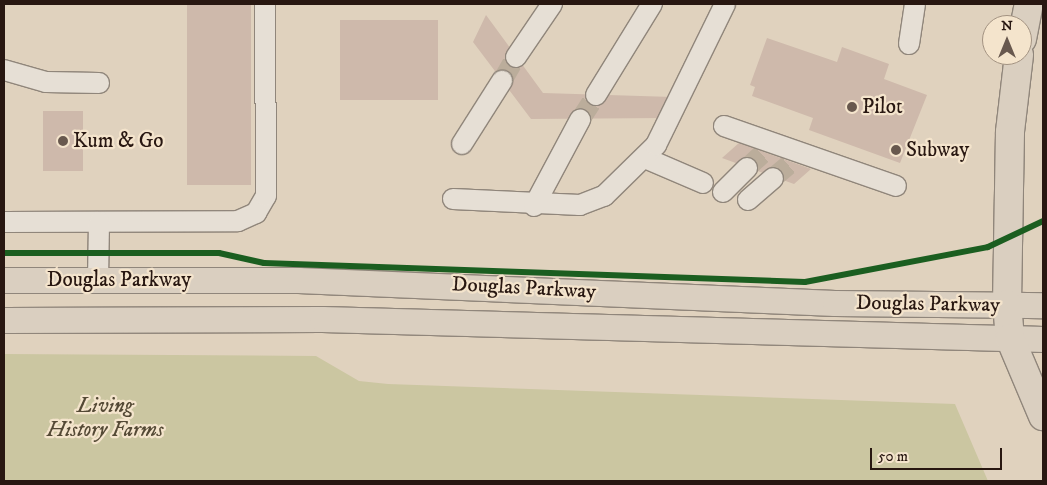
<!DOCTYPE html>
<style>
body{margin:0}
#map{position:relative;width:1047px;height:485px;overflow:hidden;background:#e0d2be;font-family:"IM FELL DW Pica",serif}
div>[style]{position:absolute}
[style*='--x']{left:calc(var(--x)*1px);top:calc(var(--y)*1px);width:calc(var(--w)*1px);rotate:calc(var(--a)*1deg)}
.green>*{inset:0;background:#cbc6a1}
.building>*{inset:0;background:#ceb9ab;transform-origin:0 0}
.minor-tunnel>*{height:20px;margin-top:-10px;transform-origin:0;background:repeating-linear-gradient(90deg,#bbad9b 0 20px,transparent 0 30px)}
.roads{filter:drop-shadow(1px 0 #90867b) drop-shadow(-1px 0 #90867b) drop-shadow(0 1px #90867b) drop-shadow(0 -1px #90867b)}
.minor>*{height:20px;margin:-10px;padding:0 10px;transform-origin:10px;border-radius:10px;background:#e6dfd5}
.major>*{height:25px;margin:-12.5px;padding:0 12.5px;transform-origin:12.5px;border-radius:12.5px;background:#dacfc0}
.highway>*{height:28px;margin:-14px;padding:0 14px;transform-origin:14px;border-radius:14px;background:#dacfc0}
.cycleway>*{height:6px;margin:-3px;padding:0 3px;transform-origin:3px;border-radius:3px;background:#1b5e20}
.dots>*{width:14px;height:14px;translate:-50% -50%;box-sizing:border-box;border:2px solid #f4e4cc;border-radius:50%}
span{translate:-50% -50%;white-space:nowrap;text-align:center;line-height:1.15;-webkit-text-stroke:4.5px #f4e4cc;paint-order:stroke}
.poi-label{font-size:21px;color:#281711}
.left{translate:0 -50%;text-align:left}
.street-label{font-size:21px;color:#281711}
.park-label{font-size:21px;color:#544935;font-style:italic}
.frame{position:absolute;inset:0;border:5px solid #281711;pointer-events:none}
.north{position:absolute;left:982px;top:15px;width:50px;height:50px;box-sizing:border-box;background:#f4e4cc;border:1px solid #a29281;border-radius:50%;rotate:0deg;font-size:14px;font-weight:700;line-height:20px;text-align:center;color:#281711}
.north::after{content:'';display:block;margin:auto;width:18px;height:22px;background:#68584e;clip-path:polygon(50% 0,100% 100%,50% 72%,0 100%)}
.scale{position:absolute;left:870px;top:448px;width:132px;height:22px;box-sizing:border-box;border:2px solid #281711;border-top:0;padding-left:6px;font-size:15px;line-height:18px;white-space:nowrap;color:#281711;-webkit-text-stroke:4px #f4e4cc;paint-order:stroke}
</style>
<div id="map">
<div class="green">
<div style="clip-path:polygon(4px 354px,316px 356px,359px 381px,388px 384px,955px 404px,988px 481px,4px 481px)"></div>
</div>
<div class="building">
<div style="left:187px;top:4px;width:64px;height:181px"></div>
<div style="clip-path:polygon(486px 15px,543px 93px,673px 97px,664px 118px,531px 119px,473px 42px)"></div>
<div style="left:340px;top:20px;width:98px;height:80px"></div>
<div style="clip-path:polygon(767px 38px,837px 62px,842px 47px,889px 64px,884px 79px,927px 95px,900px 163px,809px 130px,813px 118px,752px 96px,755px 87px,750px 85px)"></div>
<div style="left:43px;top:111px;width:40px;height:60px"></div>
<div style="clip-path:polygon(740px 142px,764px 152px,811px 169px,794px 184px,722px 158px)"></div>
</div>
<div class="minor-tunnel">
<div style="--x:502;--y:81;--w:28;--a:-60"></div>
<div style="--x:580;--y:120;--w:30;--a:-57"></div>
<div style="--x:747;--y:168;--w:23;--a:-43"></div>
<div style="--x:773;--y:178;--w:25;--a:-40"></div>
</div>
<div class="roads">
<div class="minor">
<div style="--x:909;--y:44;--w:40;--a:-81.5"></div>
<div style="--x:516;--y:57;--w:64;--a:-55.8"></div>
<div style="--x:4;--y:70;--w:44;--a:15.9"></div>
<div style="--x:46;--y:82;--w:53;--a:1.1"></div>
<div style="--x:596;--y:95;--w:107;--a:-58.4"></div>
<div style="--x:724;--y:126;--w:182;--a:19.2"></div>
<div style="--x:462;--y:144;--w:75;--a:-57.6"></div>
<div style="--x:645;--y:158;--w:63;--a:23.3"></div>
<div style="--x:723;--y:192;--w:34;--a:-45"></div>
<div style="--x:453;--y:199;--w:127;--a:2.7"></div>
<div style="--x:580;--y:205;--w:26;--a:-21"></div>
<div style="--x:604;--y:196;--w:73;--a:-44.4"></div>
<div style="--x:656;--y:145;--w:157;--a:-63.9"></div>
<div style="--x:748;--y:200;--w:33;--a:-41"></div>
<div style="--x:534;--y:206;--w:98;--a:-61.9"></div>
<div style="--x:4;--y:222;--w:234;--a:-0.2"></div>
<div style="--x:238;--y:221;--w:20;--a:-24"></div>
<div style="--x:256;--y:213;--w:20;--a:-60"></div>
<div style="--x:266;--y:196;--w:192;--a:-90.3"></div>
<div style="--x:98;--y:280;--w:58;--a:-89"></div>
</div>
<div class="major">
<div style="--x:4;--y:280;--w:294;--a:0"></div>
<div style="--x:298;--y:280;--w:537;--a:2.45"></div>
<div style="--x:835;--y:303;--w:208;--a:0.6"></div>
<div style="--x:4;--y:320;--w:318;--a:-0.2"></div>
<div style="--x:322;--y:319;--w:721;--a:1.59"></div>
</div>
<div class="highway">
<div style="--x:1022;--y:39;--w:36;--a:-79"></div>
<div style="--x:1019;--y:55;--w:78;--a:96.7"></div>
<div style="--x:1010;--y:132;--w:172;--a:91"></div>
<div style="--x:1007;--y:304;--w:34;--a:85"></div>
<div style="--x:1010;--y:338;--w:85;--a:67.1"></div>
</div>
</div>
<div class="cycleway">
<div style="--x:4;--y:253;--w:215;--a:0"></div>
<div style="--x:219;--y:253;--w:46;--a:12.5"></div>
<div style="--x:264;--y:263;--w:541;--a:2.01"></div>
<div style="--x:805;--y:282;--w:186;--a:-10.8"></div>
<div style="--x:988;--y:247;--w:61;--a:-25.3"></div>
</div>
<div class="dots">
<div style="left:852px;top:107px;background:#68584e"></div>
<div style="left:63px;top:141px;background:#68584e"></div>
<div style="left:896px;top:150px;background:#68584e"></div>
</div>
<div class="poi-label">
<span class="left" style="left:862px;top:107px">Pilot</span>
<span class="left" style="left:73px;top:141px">Kum &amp; Go</span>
<span class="left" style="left:906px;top:150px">Subway</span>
</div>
<div class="street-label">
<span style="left:119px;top:280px">Douglas Parkway</span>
<span style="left:524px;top:288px;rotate:3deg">Douglas Parkway</span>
<span style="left:928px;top:304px;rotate:1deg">Douglas Parkway</span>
</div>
<div class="park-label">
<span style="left:105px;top:418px">Living<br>History Farms</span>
</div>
<div class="frame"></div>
<div class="north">N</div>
<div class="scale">50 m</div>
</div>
